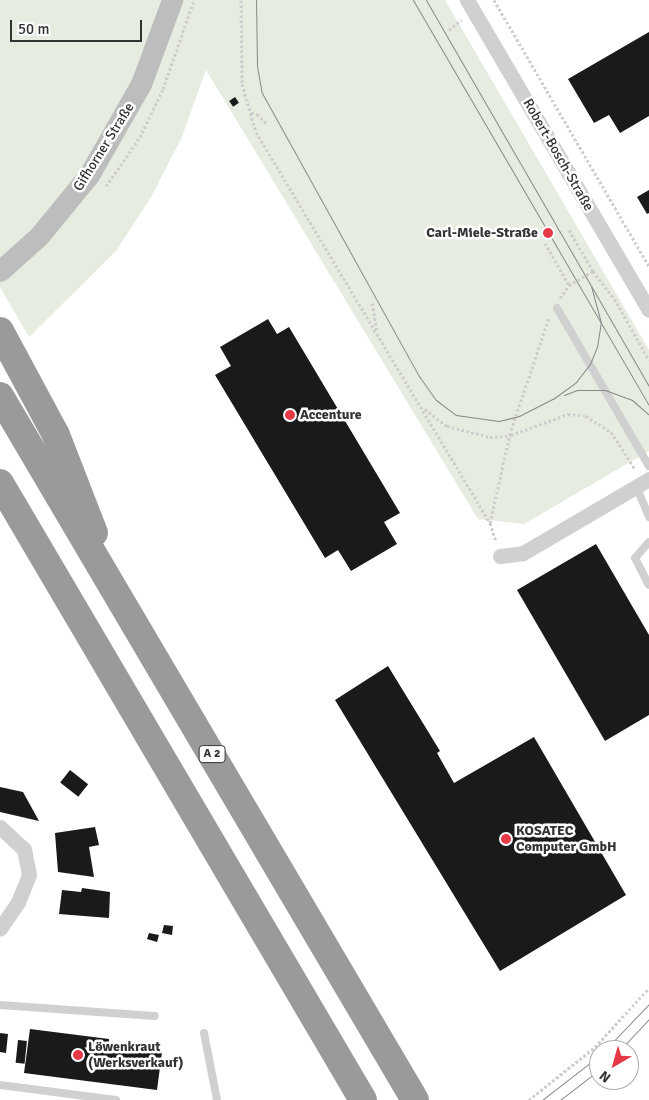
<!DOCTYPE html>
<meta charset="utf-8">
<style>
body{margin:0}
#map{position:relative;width:649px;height:1100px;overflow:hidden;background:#fff;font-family:Signika,sans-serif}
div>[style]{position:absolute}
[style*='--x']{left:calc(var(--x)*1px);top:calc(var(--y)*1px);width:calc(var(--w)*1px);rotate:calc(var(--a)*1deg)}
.green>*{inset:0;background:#e6ecdf}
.building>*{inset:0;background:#1a1a1a;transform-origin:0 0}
.path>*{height:3px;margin-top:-1.5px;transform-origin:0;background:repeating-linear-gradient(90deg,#cdcdcd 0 2.5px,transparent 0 5px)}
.lane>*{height:8px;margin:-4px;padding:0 4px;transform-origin:4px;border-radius:4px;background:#d0d0d0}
.street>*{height:15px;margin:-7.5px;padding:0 7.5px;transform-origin:7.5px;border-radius:7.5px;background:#d0d0d0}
.secondary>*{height:21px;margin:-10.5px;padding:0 10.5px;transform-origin:10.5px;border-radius:10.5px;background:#bdbdbd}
.highway>*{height:28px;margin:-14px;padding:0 14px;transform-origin:14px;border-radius:14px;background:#9a9a9a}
.tram>*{height:1px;margin:-0.5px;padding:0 0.5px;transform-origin:0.5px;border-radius:0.5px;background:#888}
.dots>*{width:14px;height:14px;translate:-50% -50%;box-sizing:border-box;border:2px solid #fff;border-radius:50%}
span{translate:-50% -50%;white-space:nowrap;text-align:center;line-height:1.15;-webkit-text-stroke:5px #fff;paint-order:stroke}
.shield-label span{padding:1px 4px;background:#fff;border:1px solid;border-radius:4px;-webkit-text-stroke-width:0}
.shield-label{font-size:12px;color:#333;font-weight:700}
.street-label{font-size:14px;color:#333}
.poi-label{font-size:14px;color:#333;font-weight:700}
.right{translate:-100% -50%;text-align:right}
.left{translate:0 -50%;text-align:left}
.north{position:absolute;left:589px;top:1040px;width:50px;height:50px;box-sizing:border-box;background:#fff;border:1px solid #adadad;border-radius:50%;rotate:218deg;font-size:14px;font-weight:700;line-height:20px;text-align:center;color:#333}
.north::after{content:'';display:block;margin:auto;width:18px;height:22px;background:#e63946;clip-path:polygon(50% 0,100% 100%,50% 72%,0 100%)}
.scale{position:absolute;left:10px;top:20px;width:132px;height:22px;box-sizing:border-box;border:2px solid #333;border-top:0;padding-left:6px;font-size:15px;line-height:18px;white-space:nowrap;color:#333;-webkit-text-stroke:4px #fff;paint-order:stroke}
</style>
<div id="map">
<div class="green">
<div style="clip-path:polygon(0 0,445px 0,649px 350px,649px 451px,524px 524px,478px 519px,206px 70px,181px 139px,151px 197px,116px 251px,29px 337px,0 287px)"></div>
</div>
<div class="building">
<div style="clip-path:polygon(649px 32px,649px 116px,620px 133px,609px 115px,594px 123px,568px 79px)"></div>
<div style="left:235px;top:97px;width:7px;height:7px;rotate:56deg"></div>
<div style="clip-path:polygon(649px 190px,649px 213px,647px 214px,637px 197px)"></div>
<div style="clip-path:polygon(268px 319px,277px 334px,289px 327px,400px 513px,384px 522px,397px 544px,351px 571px,338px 550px,325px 558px,215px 375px,231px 366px,220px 347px)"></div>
<div style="clip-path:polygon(596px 544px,649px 635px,649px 715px,605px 741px,517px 590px)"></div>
<div style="clip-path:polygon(388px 666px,440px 751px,437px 753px,454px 783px,534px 737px,626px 895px,500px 971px,335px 700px)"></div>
<div style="left:70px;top:770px;width:23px;height:16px;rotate:38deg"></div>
<div style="clip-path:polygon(0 787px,23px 792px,39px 821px,0 812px)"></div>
<div style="clip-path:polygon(95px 827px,99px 845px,89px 847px,94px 877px,58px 872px,55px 833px)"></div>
<div style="clip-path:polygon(82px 888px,110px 892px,109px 918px,59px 914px,62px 890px,81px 892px)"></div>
<div style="clip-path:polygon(164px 925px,173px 926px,172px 935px,162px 933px)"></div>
<div style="clip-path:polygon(149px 933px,159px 935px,157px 942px,147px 939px)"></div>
<div style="clip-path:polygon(30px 1029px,109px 1039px,109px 1045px,162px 1052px,157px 1090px,24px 1073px)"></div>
<div style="clip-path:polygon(0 1033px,8px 1034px,6px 1053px,0 1052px)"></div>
<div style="left:18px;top:1040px;width:9px;height:23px;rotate:6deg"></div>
</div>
<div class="path">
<div style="--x:241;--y:0;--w:84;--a:89.3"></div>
<div style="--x:242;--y:84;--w:50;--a:73.7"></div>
<div style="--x:256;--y:132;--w:456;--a:59.1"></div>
<div style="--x:490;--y:523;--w:20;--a:72"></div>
<div style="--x:494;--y:0;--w:308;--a:59.8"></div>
<div style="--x:449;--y:30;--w:16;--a:-38"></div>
<div style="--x:251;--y:113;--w:6;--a:9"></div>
<div style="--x:257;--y:114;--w:13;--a:45"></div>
<div style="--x:106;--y:186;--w:60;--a:-55.2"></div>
<div style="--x:140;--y:137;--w:53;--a:-64.4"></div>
<div style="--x:163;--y:89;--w:94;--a:-70.8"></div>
<div style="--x:545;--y:243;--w:48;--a:60.3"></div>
<div style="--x:569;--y:285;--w:28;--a:-30"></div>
<div style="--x:593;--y:271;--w:48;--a:-120.3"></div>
<div style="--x:593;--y:271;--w:40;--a:53"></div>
<div style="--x:617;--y:303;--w:65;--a:60.7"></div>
<div style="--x:560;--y:298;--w:16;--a:-55"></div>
<div style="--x:372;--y:303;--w:27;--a:80"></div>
<div style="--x:425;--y:409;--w:28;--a:38"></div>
<div style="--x:447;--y:426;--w:44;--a:14.3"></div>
<div style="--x:490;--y:437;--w:21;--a:-5"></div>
<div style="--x:511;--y:435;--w:61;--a:-20.2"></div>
<div style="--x:568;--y:414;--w:18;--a:6"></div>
<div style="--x:586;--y:416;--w:30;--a:33"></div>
<div style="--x:611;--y:432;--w:44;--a:57"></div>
<div style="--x:490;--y:523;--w:95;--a:-77.3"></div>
<div style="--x:511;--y:430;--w:118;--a:-71.3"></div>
<div style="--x:529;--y:1100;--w:85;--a:-38.8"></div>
<div style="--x:595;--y:1047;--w:80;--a:-47.5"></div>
</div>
<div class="lane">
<div style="--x:557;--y:308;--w:183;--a:59.8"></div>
<div style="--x:636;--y:486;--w:34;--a:67"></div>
<div style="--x:649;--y:542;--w:21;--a:131"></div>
<div style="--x:635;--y:558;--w:30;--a:63"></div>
<div style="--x:0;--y:1005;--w:155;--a:4.1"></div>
<div style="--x:204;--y:1033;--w:68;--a:79"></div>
<div style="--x:0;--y:1085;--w:117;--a:7.4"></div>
</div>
<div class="street">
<div style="--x:467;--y:0;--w:359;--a:59.6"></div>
<div style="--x:500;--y:556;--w:23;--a:-7"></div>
<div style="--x:523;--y:553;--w:146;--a:-30.4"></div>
<div style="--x:0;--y:827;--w:33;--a:43"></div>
<div style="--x:24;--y:849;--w:26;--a:79"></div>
<div style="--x:29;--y:875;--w:29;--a:112"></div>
<div style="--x:18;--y:902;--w:32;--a:124"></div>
</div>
<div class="secondary">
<div style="--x:0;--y:271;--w:52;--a:-41.9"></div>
<div style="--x:39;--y:236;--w:79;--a:-50.7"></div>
<div style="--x:89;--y:175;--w:105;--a:-60.3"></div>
<div style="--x:141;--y:84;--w:90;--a:-69.7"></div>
</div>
<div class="highway">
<div style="--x:0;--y:331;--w:118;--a:61.7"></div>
<div style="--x:56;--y:435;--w:105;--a:68.8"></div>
<div style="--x:0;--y:396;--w:817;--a:59.48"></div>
<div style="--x:0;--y:483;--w:716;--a:59.53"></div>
</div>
<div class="tram">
<div style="--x:256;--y:0;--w:66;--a:89.1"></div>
<div style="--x:257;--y:66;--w:27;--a:80"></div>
<div style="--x:262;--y:93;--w:324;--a:61"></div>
<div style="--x:419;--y:376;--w:29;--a:55"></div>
<div style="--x:436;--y:400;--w:25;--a:37"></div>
<div style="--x:456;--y:415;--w:43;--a:7.9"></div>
<div style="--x:499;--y:421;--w:21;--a:-14"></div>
<div style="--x:519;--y:416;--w:38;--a:-27"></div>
<div style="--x:553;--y:399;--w:29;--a:-36"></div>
<div style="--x:576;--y:382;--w:23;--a:-52"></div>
<div style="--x:590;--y:364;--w:18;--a:-68"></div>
<div style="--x:597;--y:347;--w:24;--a:-81"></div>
<div style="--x:601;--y:323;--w:38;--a:-105"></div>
<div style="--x:413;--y:0;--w:470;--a:59.8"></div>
<div style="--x:426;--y:0;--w:447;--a:60"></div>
<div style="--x:564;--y:395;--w:14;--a:-21"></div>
<div style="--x:577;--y:390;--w:28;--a:0"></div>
<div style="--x:605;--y:390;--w:29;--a:20"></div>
<div style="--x:632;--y:400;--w:23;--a:41"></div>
<div style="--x:605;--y:1050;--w:64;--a:-46.3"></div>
<div style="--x:620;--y:1050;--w:42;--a:-46.9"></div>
<div style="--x:542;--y:1100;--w:72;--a:-37.7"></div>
<div style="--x:560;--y:1100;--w:49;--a:-37.6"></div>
</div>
<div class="dots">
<div style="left:548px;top:233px;background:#e63946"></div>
<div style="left:290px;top:415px;background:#e63946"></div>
<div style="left:506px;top:839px;background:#e63946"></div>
<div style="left:78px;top:1055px;background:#e63946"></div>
</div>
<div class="shield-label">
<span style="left:212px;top:754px">A 2</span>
</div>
<div class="street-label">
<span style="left:104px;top:147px;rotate:-58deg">Gifhorner Straße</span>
<span style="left:558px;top:155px;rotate:60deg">Robert-Bosch-Straße</span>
</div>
<div class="poi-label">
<span class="right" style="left:538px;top:233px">Carl-Miele-Straße</span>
<span class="left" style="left:300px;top:415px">Accenture</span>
<span class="left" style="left:516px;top:839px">KOSATEC<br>Computer GmbH</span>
<span class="left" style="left:88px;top:1055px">Löwenkraut<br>(Werksverkauf)</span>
</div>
<div class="north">N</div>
<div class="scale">50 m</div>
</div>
